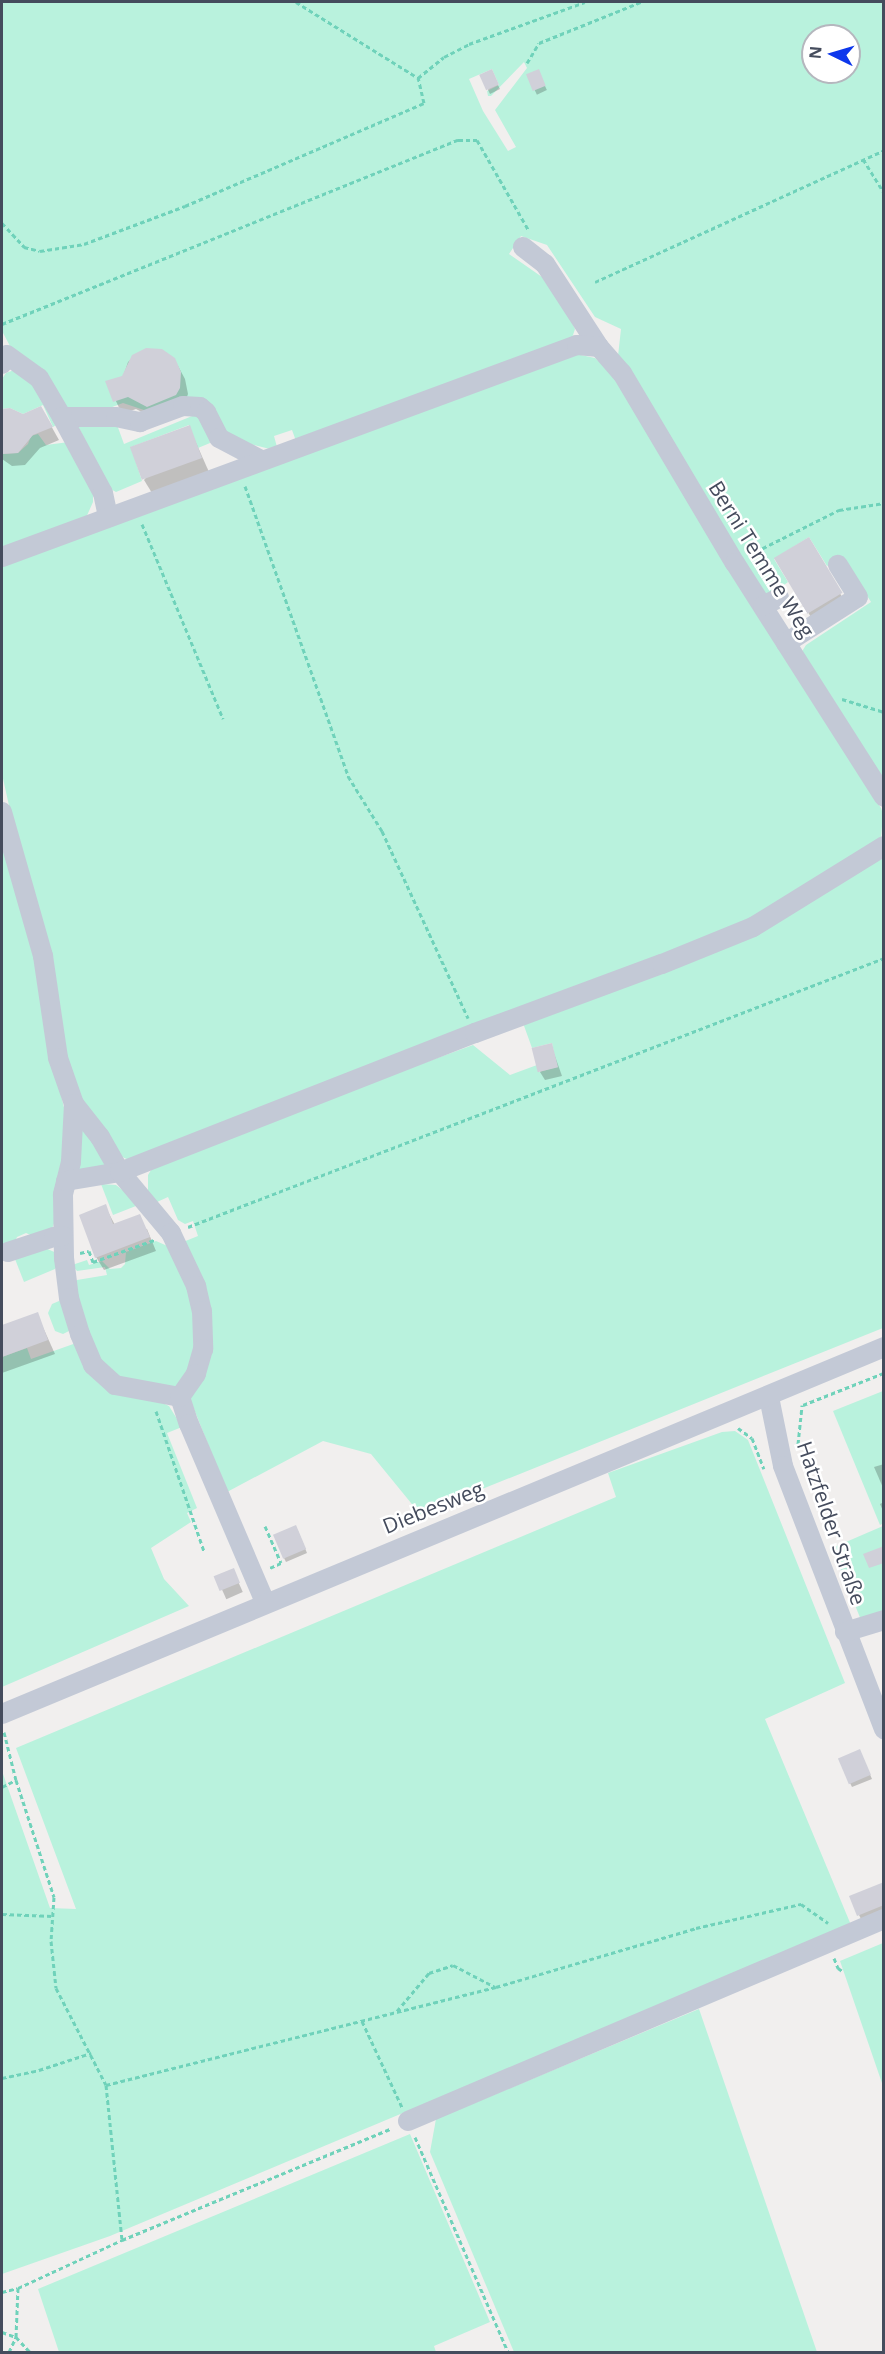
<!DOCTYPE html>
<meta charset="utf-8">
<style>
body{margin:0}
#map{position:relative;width:885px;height:2354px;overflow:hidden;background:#f1efee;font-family:"Open Sans",sans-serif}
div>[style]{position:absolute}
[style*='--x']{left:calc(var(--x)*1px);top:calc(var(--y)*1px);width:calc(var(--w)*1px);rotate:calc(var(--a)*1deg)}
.green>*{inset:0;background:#b9f2dd}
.shadow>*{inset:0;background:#0003;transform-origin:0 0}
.building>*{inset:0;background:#d0d0d9;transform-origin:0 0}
.path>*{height:3px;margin-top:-1.5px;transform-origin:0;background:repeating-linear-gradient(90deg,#6fd2ba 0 4.5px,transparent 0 7.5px)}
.minor>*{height:20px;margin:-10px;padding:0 10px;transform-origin:10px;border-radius:10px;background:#c3c9d6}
span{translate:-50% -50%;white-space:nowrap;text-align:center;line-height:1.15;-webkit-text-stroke:5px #fff;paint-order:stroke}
.street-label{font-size:21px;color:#454c5d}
.frame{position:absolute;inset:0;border:3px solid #454c5d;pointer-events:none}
.north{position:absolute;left:801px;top:24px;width:60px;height:60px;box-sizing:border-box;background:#fff;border:2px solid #b5b7be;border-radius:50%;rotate:275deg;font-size:16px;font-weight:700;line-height:24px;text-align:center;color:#454c5d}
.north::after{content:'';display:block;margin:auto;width:21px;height:27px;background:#0d37ec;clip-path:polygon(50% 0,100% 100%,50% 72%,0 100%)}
</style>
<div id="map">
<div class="green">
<div style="clip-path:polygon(evenodd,2px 2px,883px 2px,883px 785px,801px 653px,806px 645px,871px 602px,843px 557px,827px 566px,809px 537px,774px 559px,788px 582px,771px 595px,763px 593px,618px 356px,621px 329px,595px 317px,547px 245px,521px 236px,509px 254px,542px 277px,570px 318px,575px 329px,572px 338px,296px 441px,292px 430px,274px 436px,277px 447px,270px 449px,235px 440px,221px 426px,212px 409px,150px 412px,123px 403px,104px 410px,67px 410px,25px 357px,10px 346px,2px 331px,2px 2px,813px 36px,849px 36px,849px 72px,813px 72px,813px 36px,2px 2px,524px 62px,527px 68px,495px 110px,516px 147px,508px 151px,483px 111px,469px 79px,492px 69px,499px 85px,487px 91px,488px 96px,491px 96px,524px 62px)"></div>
<div style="clip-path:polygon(576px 354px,595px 358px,614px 374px,723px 558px,881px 808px,883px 814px,881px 839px,755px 918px,131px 1161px,118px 1155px,80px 1097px,64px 1053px,2px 774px,2px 564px)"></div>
<div style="clip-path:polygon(14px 370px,23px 372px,59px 423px,53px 427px,43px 405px,23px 414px,10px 408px,2px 409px,2px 379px,6px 373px)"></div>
<div style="clip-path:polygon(197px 414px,209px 432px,210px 443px,198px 448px,189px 425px,131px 447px,142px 481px,116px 492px,109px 488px,76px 422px,116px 422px,124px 444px)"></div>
<div style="clip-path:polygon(38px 434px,46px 445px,69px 442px,93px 485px,93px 502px,85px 520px,2px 549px,2px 454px,18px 453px,28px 444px,31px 436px)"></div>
<div style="clip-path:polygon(2px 839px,35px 950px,45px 1027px,66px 1116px,56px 1218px,52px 1229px,33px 1236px,26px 1233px,17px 1237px,14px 1244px,4px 1247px,2px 1241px)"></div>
<div style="clip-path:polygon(883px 853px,883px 1328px,420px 1514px,371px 1454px,323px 1441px,227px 1492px,190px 1399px,206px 1354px,183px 1242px,198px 1236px,193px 1221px,185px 1224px,178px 1220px,168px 1197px,157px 1202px,148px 1192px,148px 1175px,154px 1165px,205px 1143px,473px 1045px,510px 1075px,537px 1065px,539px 1072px,557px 1067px,552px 1043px,532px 1048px,523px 1023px,601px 995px)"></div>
<div style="clip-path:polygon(78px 1119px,104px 1154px,105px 1167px,80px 1172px,75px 1163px)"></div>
<div style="clip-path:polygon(101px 1184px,116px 1185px,141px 1204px,113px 1215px)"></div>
<div style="clip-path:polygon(156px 1241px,172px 1248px,195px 1301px,196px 1350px,184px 1384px,170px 1390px,115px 1377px,111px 1368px,103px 1371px,96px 1359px,73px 1283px,77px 1280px,107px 1275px,105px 1267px,77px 1271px,72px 1265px,87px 1260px,89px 1265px,102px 1261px,110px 1269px,121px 1268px,125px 1264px,126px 1252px)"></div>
<div style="clip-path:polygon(45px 1248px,59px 1254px,60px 1261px,55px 1269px,24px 1282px,15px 1259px)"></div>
<div style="clip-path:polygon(59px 1301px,67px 1305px,73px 1323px,69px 1331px,63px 1334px,55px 1331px,48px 1313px,52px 1304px)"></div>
<div style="clip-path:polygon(79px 1342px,90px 1369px,169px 1406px,182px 1427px,167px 1433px,197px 1508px,187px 1513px,191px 1522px,151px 1548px,164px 1579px,189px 1606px,2px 1687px,2px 1357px,27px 1348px,31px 1359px)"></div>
<div style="clip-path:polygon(883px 1391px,884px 1523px,880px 1525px,833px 1411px)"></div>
<div style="clip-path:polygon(735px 1431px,748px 1440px,845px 1683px,765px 1719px,851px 1925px,110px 2236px,2px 2274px,2px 1771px,50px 1908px,76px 1909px,16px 1748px,616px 1497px,608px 1473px,722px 1432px)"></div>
<div style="clip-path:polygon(883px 1526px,883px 1613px,861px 1620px,832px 1548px)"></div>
<div style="clip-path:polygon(883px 1943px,883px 2086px,840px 1961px)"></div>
<div style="clip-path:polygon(699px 2009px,817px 2352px,514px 2352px,430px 2152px,436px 2119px)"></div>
<div style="clip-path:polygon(410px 2134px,490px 2322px,434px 2346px,436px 2352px,59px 2352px,38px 2289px)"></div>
</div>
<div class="shadow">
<div style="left:538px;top:71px;width:21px;height:11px;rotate:65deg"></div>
<div style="clip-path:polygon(493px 75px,500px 89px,490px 94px,488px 90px)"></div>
<div style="clip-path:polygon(139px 352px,178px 366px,185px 379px,188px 394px,183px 408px,155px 419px,136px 409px,122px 414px,107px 382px,123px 377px,128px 362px)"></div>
<div style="clip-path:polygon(41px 408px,59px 440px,40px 448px,25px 465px,12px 466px,2px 459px,2px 411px,23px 415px)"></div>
<div style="clip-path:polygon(189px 427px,209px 472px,152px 493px,144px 480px)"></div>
<div style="clip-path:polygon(808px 539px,848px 607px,817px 627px,784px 573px)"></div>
<div style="clip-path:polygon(551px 1045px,562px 1076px,545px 1080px,540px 1072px)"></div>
<div style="clip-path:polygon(105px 1206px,115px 1225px,147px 1229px,156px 1251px,104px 1270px,96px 1257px)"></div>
<div style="clip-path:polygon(37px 1314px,55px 1354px,2px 1373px,2px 1327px)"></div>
<div style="clip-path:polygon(884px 1464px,884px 1490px,874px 1467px)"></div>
<div style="clip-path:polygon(884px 1502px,884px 1513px,880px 1504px)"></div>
<div style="clip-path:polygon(298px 1531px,307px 1553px,286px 1562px,284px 1558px)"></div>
<div style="left:233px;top:1570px;width:24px;height:18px;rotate:66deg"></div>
<div style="clip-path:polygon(861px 1754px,872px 1779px,852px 1787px,850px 1783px)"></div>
<div style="clip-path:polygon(884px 1890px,884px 1910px,861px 1919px,859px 1915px)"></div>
</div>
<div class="building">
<div style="left:492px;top:69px;width:17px;height:14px;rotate:66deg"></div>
<div style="left:539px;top:69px;width:18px;height:14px;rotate:68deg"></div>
<div style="clip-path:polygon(146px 348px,162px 349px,175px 358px,181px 372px,180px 388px,176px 395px,147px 407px,128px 397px,113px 402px,105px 381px,122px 376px,132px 355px)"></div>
<div style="clip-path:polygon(41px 406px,53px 427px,33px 435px,18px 453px,2px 454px,2px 409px,10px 408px,23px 414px)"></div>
<div style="left:190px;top:425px;width:35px;height:64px;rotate:70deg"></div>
<div style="left:809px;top:537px;width:65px;height:41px;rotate:59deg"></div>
<div style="left:552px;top:1043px;width:25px;height:21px;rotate:76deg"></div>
<div style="clip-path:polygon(106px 1204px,113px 1224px,140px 1214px,150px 1237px,95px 1258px,79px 1215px)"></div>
<div style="clip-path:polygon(38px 1312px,48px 1340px,2px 1357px,2px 1325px)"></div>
<div style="left:296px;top:1525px;width:26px;height:25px;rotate:67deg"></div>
<div style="clip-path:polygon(884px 1546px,884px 1563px,869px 1568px,863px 1554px)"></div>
<div style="left:234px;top:1568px;width:16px;height:22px;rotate:68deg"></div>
<div style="left:860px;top:1749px;width:28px;height:24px;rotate:67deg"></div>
<div style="clip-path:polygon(884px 1882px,884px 1905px,857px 1916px,849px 1896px)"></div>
</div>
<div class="path">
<div style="--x:296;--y:2;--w:144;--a:31.9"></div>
<div style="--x:527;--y:63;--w:23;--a:-59"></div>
<div style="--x:539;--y:43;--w:110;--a:-21.9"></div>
<div style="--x:863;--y:159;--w:40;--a:58"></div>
<div style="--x:2;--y:223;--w:33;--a:47"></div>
<div style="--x:24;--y:247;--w:16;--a:14"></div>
<div style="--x:40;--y:251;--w:45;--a:-9"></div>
<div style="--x:84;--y:244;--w:108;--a:-20.6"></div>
<div style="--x:185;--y:206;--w:260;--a:-23.3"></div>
<div style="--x:424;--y:103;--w:26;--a:-103"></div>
<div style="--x:418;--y:78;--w:33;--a:-39"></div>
<div style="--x:444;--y:57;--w:28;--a:-27"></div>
<div style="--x:469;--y:44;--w:123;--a:-19.9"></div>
<div style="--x:595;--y:282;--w:318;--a:-24.5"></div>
<div style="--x:2;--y:324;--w:492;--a:-22"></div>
<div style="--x:458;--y:140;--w:19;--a:0"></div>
<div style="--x:477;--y:140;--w:103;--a:60.2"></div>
<div style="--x:245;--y:486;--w:308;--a:70.4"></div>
<div style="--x:348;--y:776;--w:65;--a:58.3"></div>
<div style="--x:382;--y:831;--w:206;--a:65.3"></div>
<div style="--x:142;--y:524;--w:211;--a:67.4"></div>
<div style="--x:749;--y:555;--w:101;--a:-26.6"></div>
<div style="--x:839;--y:510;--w:46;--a:-8.8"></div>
<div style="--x:842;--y:699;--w:44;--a:17.2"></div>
<div style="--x:188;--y:1227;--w:746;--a:-21.13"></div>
<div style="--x:80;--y:1253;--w:9;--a:-13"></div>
<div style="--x:89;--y:1251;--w:12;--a:70"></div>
<div style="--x:93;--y:1262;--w:65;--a:-19.8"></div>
<div style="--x:803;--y:1405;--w:87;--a:-21.6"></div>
<div style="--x:156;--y:1411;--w:148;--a:71.1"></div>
<div style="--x:738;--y:1428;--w:17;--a:36"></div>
<div style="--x:752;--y:1438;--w:33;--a:69"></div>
<div style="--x:798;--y:1444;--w:39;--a:-84"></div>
<div style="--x:265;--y:1526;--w:40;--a:66.6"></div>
<div style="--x:281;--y:1563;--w:12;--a:156"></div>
<div style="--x:4;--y:1732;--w:49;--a:76"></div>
<div style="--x:16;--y:1780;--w:123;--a:72"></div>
<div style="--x:54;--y:1897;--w:44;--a:93.9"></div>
<div style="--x:51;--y:1941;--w:47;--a:83.9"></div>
<div style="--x:56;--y:1988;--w:109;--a:62.7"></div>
<div style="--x:106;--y:2085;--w:156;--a:84.1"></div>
<div style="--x:2;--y:1787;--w:16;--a:-27"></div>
<div style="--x:2;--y:1914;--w:51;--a:2.2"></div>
<div style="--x:834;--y:1958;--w:11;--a:68"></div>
<div style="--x:838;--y:1968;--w:7;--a:34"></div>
<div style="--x:397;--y:2011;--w:50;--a:-49.9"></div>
<div style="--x:429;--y:1973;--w:25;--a:-18"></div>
<div style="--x:453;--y:1965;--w:47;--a:27.6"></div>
<div style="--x:362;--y:2021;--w:95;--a:65.1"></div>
<div style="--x:2;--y:2078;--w:38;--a:-12"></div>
<div style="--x:39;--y:2070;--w:55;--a:-18.1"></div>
<div style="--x:106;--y:2085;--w:402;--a:-14.1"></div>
<div style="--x:496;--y:1987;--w:209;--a:-16.4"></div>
<div style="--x:696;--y:1928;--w:108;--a:-12.9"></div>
<div style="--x:801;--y:1904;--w:33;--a:35"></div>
<div style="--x:415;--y:2137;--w:234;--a:66.6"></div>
<div style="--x:2;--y:2292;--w:16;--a:-14"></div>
<div style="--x:18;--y:2288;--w:115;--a:-24.8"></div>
<div style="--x:122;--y:2240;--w:292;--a:-22.5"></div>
<div style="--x:2;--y:2332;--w:15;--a:20"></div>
<div style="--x:16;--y:2337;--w:21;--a:47"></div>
<div style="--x:9;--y:2352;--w:17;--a:-65"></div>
<div style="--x:16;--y:2337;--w:49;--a:-87.7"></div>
</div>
<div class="minor">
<div style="--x:523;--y:247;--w:28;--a:38"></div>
<div style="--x:545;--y:264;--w:99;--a:57"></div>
<div style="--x:599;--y:347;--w:35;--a:49"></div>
<div style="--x:622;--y:373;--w:221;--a:59.3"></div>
<div style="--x:735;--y:563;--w:277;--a:57.5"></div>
<div style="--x:2;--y:364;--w:10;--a:-61"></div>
<div style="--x:7;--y:355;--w:39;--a:36"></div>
<div style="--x:39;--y:378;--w:45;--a:59.5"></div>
<div style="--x:62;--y:417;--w:54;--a:0"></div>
<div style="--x:116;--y:417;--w:25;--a:12"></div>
<div style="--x:140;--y:422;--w:46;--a:-20.4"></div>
<div style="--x:183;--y:406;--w:17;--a:3"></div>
<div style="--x:200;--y:407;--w:8;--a:40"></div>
<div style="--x:206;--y:412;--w:29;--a:63"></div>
<div style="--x:219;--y:438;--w:47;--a:27.6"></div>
<div style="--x:62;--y:417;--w:86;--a:61.7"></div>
<div style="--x:103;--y:493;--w:25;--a:78"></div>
<div style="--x:2;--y:557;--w:613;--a:-20.24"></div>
<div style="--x:577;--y:345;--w:22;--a:5"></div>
<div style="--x:763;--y:606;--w:18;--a:-27"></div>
<div style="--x:786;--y:643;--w:85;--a:-32.6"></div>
<div style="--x:858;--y:597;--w:38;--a:-122"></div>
<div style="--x:2;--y:812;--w:150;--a:74.1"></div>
<div style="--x:43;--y:956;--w:103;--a:81.6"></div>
<div style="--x:58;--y:1058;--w:49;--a:70.8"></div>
<div style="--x:74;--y:1104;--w:58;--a:93"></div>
<div style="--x:71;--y:1162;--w:34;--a:104"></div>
<div style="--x:63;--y:1195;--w:63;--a:89.1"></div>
<div style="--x:64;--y:1258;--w:40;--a:82.9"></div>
<div style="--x:69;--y:1298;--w:38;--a:73"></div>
<div style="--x:80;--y:1334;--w:34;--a:67"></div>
<div style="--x:93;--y:1365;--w:30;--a:42"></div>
<div style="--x:115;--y:1385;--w:66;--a:10.5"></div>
<div style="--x:180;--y:1397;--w:28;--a:72"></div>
<div style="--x:189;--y:1424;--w:194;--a:66.9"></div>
<div style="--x:74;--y:1104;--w:42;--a:51.8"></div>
<div style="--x:100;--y:1137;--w:40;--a:60.3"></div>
<div style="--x:120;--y:1172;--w:80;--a:50.1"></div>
<div style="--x:171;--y:1233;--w:59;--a:64.7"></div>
<div style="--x:196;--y:1286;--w:26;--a:77"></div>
<div style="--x:202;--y:1311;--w:38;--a:88"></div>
<div style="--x:203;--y:1349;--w:26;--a:106"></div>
<div style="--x:196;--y:1374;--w:28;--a:125"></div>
<div style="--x:66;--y:1181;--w:55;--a:-9.5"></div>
<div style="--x:120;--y:1172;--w:381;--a:-21.4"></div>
<div style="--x:475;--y:1033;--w:199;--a:-20.3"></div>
<div style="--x:662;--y:964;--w:98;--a:-22.1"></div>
<div style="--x:753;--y:927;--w:154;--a:-31.7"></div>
<div style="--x:8;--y:1252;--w:48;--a:-18.1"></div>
<div style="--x:54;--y:1237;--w:9;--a:-6"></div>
<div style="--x:769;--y:1397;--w:70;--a:78.5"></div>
<div style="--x:783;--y:1466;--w:282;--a:69"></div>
<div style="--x:845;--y:1632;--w:41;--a:-17.1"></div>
<div style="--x:2;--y:1714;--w:955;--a:-22.59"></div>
<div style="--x:408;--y:2121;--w:517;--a:-22.99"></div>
</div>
<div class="street-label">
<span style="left:762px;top:559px;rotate:58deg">Berni Temme Weg</span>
<span style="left:433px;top:1507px;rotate:-22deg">Diebesweg</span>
<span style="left:832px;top:1523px;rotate:71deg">Hatzfelder Straße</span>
</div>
<div class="frame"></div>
<div class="north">N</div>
</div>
